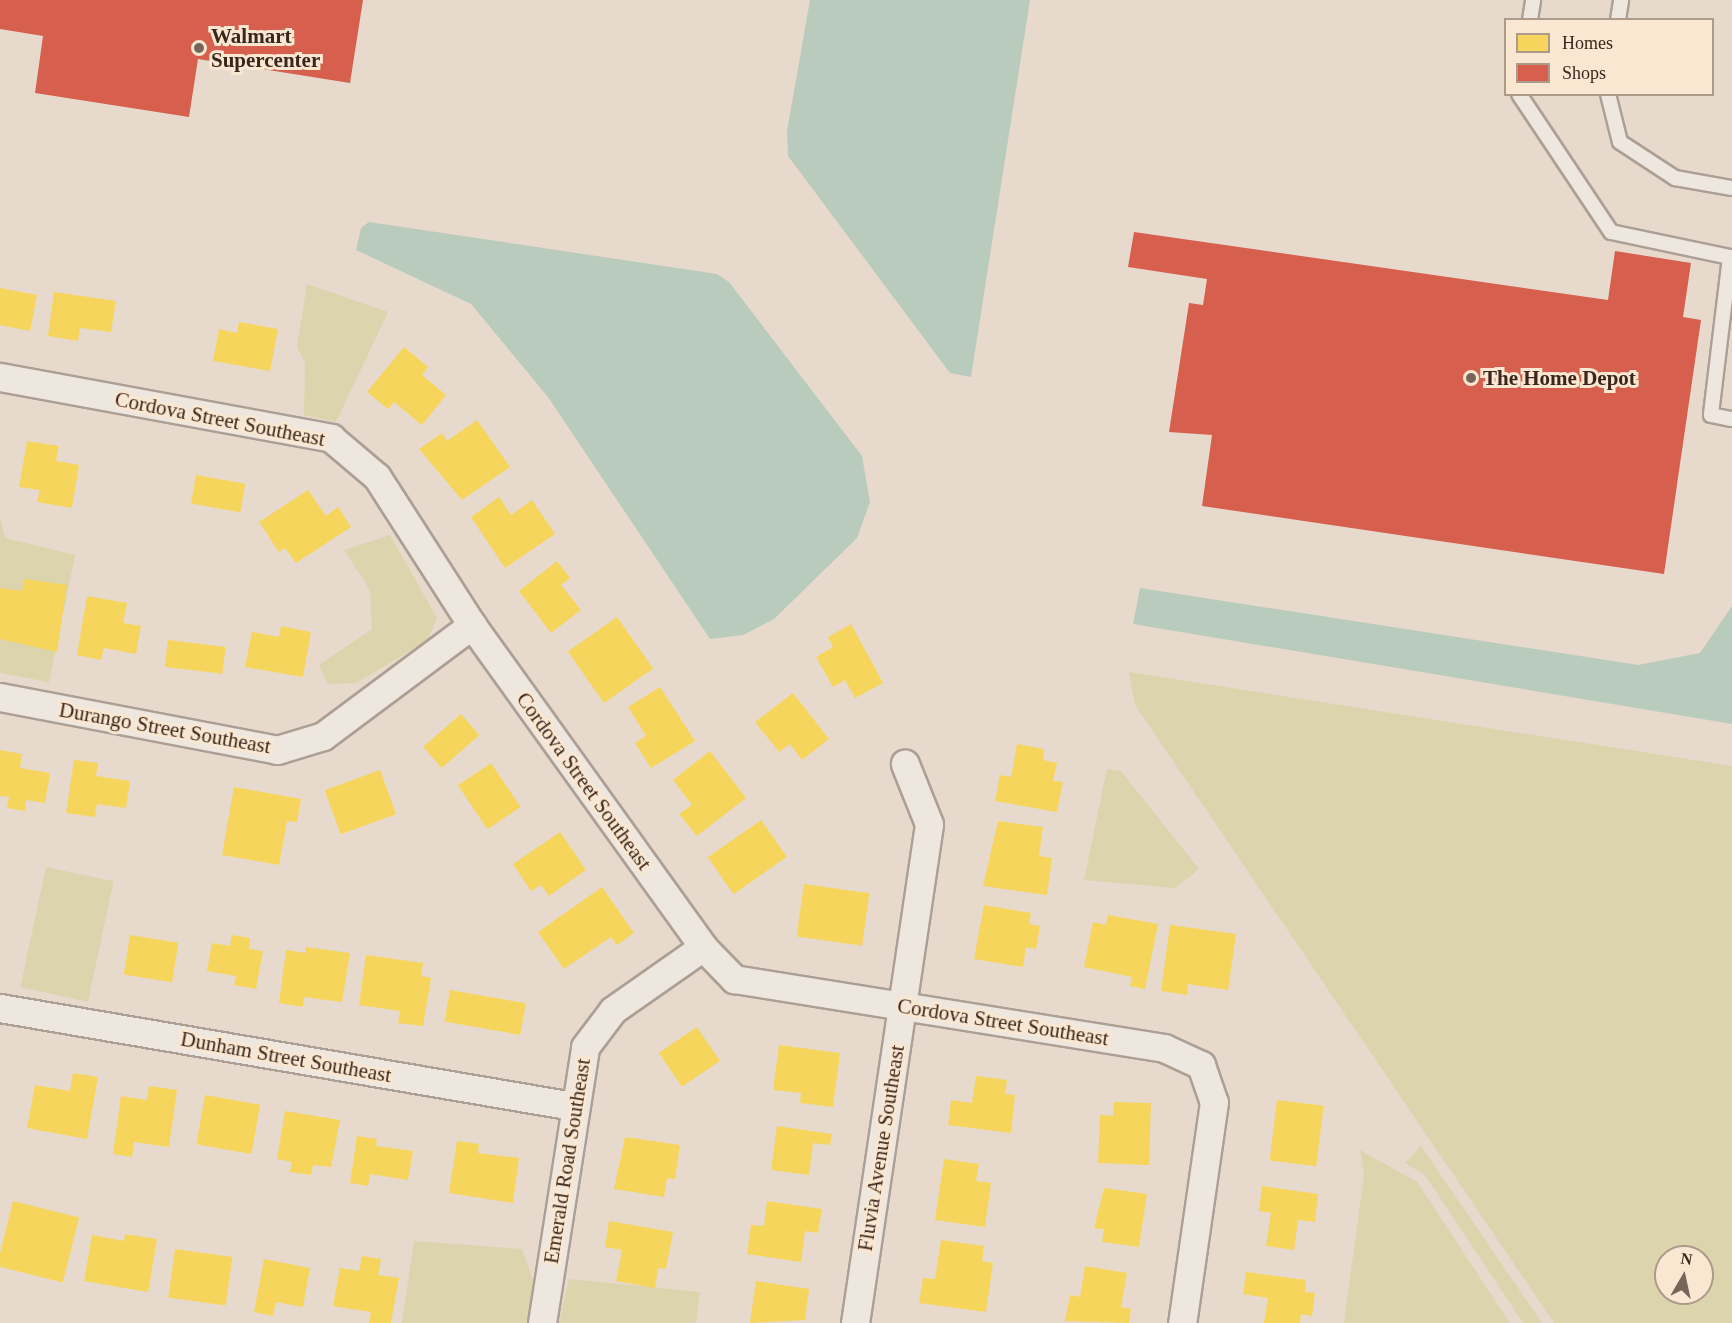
<!DOCTYPE html>
<style>
body{margin:0}
#map{position:relative;width:1732px;height:1323px;overflow:hidden;background:#e7dacc;font-family:Georgia,serif}
div>[style]{position:absolute}
[style*='--x']{left:calc(var(--x)*1px);top:calc(var(--y)*1px);width:calc(var(--w)*1px);rotate:calc(var(--a)*1deg)}
.green>*{inset:0;background:#dbd4ad;transform-origin:0 0}
.water>*{inset:0;background:#b8cbbc}
.homes>*{inset:0;background:#f6d55c;transform-origin:0 0}
.shops>*{inset:0;background:#d6604d}
.roads{filter:drop-shadow(2px 0 #ac9f95) drop-shadow(-2px 0 #ac9f95) drop-shadow(0 2px #ac9f95) drop-shadow(0 -2px #ac9f95)}
.service>*{height:14px;margin:-7px;padding:0 7px;transform-origin:7px;border-radius:7px;background:#eee7df}
.minor>*{height:27px;margin:-13.5px;padding:0 13.5px;transform-origin:13.5px;border-radius:13.5px;background:#eee7df}
.dots>*{width:16px;height:16px;translate:-50% -50%;box-sizing:border-box;border:3px solid #f9e7d1;border-radius:50%}
span{translate:-50% -50%;white-space:nowrap;text-align:center;line-height:1.15;-webkit-text-stroke:6px #f9e7d1;paint-order:stroke}
.poi-label{font-size:21px;color:#3c261c;font-weight:700}
.left{translate:0 -50%;text-align:left}
.street-label{font-size:21px;color:#3c261c}
.legend{position:absolute;left:1504px;top:18px;width:210px;height:78px;box-sizing:border-box;background:#f9e7d1;border:2px solid #ad9a89;margin:0;padding:8px 10px;list-style:none;font-size:18px;color:#3c261c}
.legend li{display:flex;align-items:center;gap:12px;height:30px}
.legend b{width:30px;border:2px solid #ad9a89}
.north{position:absolute;left:1654px;top:1245px;width:60px;height:60px;box-sizing:border-box;background:#f9e7d1;border:2px solid #ad9a89;border-radius:50%;rotate:9deg;font-size:16px;font-weight:700;line-height:24px;text-align:center;color:#3c261c}
.north::after{content:'';display:block;margin:auto;width:21px;height:27px;background:#78655a;clip-path:polygon(50% 0,100% 100%,50% 72%,0 100%)}
</style>
<div id="map">
<div class="green">
<div style="clip-path:polygon(307px 284px,388px 312px,336px 422px,304px 415px,305px 363px,297px 347px)"></div>
<div style="clip-path:polygon(0 517px,5px 538px,75px 555px,49px 682px,0 673px)"></div>
<div style="clip-path:polygon(390px 535px,437px 618px,427px 641px,356px 683px,328px 684px,319px 665px,372px 629px,370px 590px,344px 550px)"></div>
<div style="clip-path:polygon(evenodd,1129px 672px,1732px 766px,1732px 1323px,1554px 1323px,1135px 705px,1129px 672px,1666px 1257px,1702px 1257px,1702px 1293px,1666px 1293px,1666px 1257px)"></div>
<div style="clip-path:polygon(1107px 769px,1121px 771px,1199px 869px,1175px 888px,1084px 880px)"></div>
<div style="left:46px;top:867px;width:69px;height:123px;rotate:12deg"></div>
<div style="clip-path:polygon(1421px 1146px,1542px 1323px,1523px 1323px,1425px 1175px,1405px 1163px)"></div>
<div style="clip-path:polygon(1360px 1150px,1417px 1182px,1510px 1323px,1344px 1323px,1364px 1175px)"></div>
<div style="clip-path:polygon(414px 1241px,522px 1249px,534px 1283px,529px 1323px,402px 1323px)"></div>
<div style="clip-path:polygon(569px 1279px,700px 1292px,696px 1323px,559px 1323px)"></div>
</div>
<div class="water">
<div style="clip-path:polygon(810px 0,1030px 0,971px 377px,950px 373px,788px 156px,787px 131px)"></div>
<div style="clip-path:polygon(369px 222px,717px 274px,729px 282px,862px 456px,870px 502px,857px 538px,774px 619px,743px 635px,710px 639px,548px 397px,471px 304px,356px 250px,361px 228px)"></div>
<div style="clip-path:polygon(1140px 588px,1638px 665px,1700px 653px,1732px 606px,1732px 724px,1133px 624px)"></div>
</div>
<div class="homes">
<div style="clip-path:polygon(0 288px,37px 295px,30px 331px,0 325px)"></div>
<div style="clip-path:polygon(54px 292px,116px 301px,111px 332px,80px 328px,78px 341px,48px 336px)"></div>
<div style="clip-path:polygon(239px 322px,278px 329px,270px 371px,213px 361px,219px 329px,237px 333px)"></div>
<div style="clip-path:polygon(404px 347px,428px 367px,422px 375px,446px 395px,422px 425px,394px 402px,388px 409px,367px 392px)"></div>
<div style="clip-path:polygon(477px 420px,510px 467px,462px 500px,419px 449px,442px 433px,447px 441px)"></div>
<div style="clip-path:polygon(27px 441px,59px 446px,56px 461px,79px 465px,72px 508px,37px 502px,40px 490px,19px 487px)"></div>
<div style="left:196px;top:475px;width:50px;height:29px;rotate:10deg"></div>
<div style="clip-path:polygon(308px 490px,326px 516px,338px 507px,351px 527px,296px 563px,285px 548px,279px 552px,259px 522px)"></div>
<div style="clip-path:polygon(499px 497px,511px 515px,532px 500px,555px 534px,505px 568px,471px 517px)"></div>
<div style="clip-path:polygon(557px 561px,570px 578px,561px 585px,581px 610px,551px 633px,519px 591px)"></div>
<div style="clip-path:polygon(24px 579px,67px 585px,57px 652px,0 639px,0 588px,22px 591px)"></div>
<div style="clip-path:polygon(87px 596px,127px 603px,123px 623px,141px 626px,136px 654px,104px 648px,101px 660px,77px 655px)"></div>
<div style="left:617px;top:617px;width:63px;height:60px;rotate:55deg"></div>
<div style="clip-path:polygon(851px 624px,883px 683px,855px 698px,845px 680px,833px 687px,816px 657px,833px 647px,828px 637px)"></div>
<div style="clip-path:polygon(281px 626px,311px 632px,303px 677px,245px 667px,252px 632px,279px 637px)"></div>
<div style="left:168px;top:640px;width:58px;height:27px;rotate:7deg"></div>
<div style="clip-path:polygon(660px 687px,695px 741px,651px 768px,635px 743px,646px 736px,628px 707px)"></div>
<div style="clip-path:polygon(793px 693px,829px 739px,802px 760px,790px 744px,779px 752px,755px 722px)"></div>
<div style="left:461px;top:714px;width:28px;height:50px;rotate:49deg"></div>
<div style="clip-path:polygon(1017px 744px,1044px 749px,1043px 760px,1057px 763px,1053px 781px,1063px 782px,1057px 812px,995px 801px,1000px 775px,1011px 777px)"></div>
<div style="clip-path:polygon(0 750px,22px 754px,20px 768px,50px 773px,45px 803px,26px 800px,25px 811px,7px 808px,9px 797px,0 796px)"></div>
<div style="clip-path:polygon(710px 751px,746px 798px,697px 836px,679px 814px,692px 805px,673px 780px)"></div>
<div style="clip-path:polygon(74px 760px,98px 763px,96px 776px,130px 781px,126px 808px,97px 804px,95px 817px,66px 813px)"></div>
<div style="left:491px;top:763px;width:53px;height:40px;rotate:56deg"></div>
<div style="left:380px;top:770px;width:47px;height:59px;rotate:70deg"></div>
<div style="clip-path:polygon(234px 787px,301px 799px,297px 822px,287px 821px,279px 865px,222px 855px)"></div>
<div style="left:761px;top:820px;width:45px;height:65px;rotate:55deg"></div>
<div style="clip-path:polygon(998px 821px,1043px 827px,1039px 856px,1052px 858px,1047px 895px,983px 886px)"></div>
<div style="clip-path:polygon(560px 832px,586px 870px,549px 896px,541px 885px,531px 891px,513px 864px)"></div>
<div style="left:804px;top:884px;width:66px;height:53px;rotate:8deg"></div>
<div style="clip-path:polygon(602px 887px,634px 933px,617px 945px,611px 937px,564px 969px,538px 932px)"></div>
<div style="clip-path:polygon(984px 905px,1031px 913px,1029px 924px,1040px 926px,1036px 949px,1026px 947px,1023px 967px,974px 959px)"></div>
<div style="clip-path:polygon(1108px 915px,1158px 924px,1145px 989px,1130px 986px,1132px 977px,1084px 967px,1093px 922px,1106px 925px)"></div>
<div style="clip-path:polygon(1170px 925px,1236px 934px,1228px 990px,1188px 984px,1187px 995px,1161px 991px)"></div>
<div style="left:130px;top:935px;width:49px;height:40px;rotate:9deg"></div>
<div style="clip-path:polygon(232px 935px,250px 938px,249px 949px,263px 951px,256px 989px,234px 985px,236px 976px,207px 971px,212px 943px,230px 946px)"></div>
<div style="clip-path:polygon(306px 947px,350px 953px,342px 1002px,304px 997px,303px 1007px,279px 1003px,286px 950px,305px 953px)"></div>
<div style="clip-path:polygon(366px 955px,423px 963px,421px 976px,431px 978px,423px 1026px,398px 1023px,400px 1011px,359px 1005px)"></div>
<div style="left:450px;top:990px;width:77px;height:32px;rotate:10deg"></div>
<div style="left:697px;top:1027px;width:41px;height:46px;rotate:56deg"></div>
<div style="clip-path:polygon(779px 1045px,840px 1053px,833px 1107px,800px 1103px,801px 1093px,773px 1090px)"></div>
<div style="clip-path:polygon(73px 1073px,98px 1077px,87px 1139px,27px 1128px,35px 1085px,70px 1091px)"></div>
<div style="clip-path:polygon(976px 1076px,1007px 1080px,1005px 1094px,1015px 1095px,1011px 1133px,948px 1125px,951px 1100px,972px 1103px)"></div>
<div style="clip-path:polygon(149px 1086px,177px 1090px,169px 1147px,134px 1142px,132px 1157px,113px 1154px,121px 1096px,147px 1100px)"></div>
<div style="left:205px;top:1095px;width:56px;height:50px;rotate:10deg"></div>
<div style="left:1277px;top:1100px;width:47px;height:61px;rotate:7deg"></div>
<div style="clip-path:polygon(1114px 1102px,1151px 1103px,1149px 1165px,1098px 1163px,1100px 1115px,1113px 1116px)"></div>
<div style="clip-path:polygon(285px 1111px,340px 1120px,331px 1167px,313px 1165px,311px 1175px,290px 1172px,292px 1162px,277px 1159px)"></div>
<div style="clip-path:polygon(777px 1126px,832px 1134px,830px 1145px,813px 1143px,809px 1175px,771px 1170px)"></div>
<div style="clip-path:polygon(357px 1136px,377px 1139px,376px 1146px,413px 1151px,408px 1180px,370px 1174px,368px 1186px,350px 1183px)"></div>
<div style="clip-path:polygon(625px 1137px,680px 1145px,675px 1179px,667px 1178px,664px 1197px,614px 1189px)"></div>
<div style="clip-path:polygon(457px 1141px,479px 1144px,478px 1153px,519px 1158px,513px 1203px,449px 1193px)"></div>
<div style="clip-path:polygon(944px 1159px,979px 1164px,976px 1181px,991px 1183px,985px 1227px,935px 1220px)"></div>
<div style="clip-path:polygon(1262px 1186px,1318px 1194px,1315px 1222px,1298px 1220px,1294px 1250px,1266px 1246px,1271px 1213px,1259px 1211px)"></div>
<div style="clip-path:polygon(1104px 1188px,1147px 1194px,1139px 1247px,1102px 1242px,1104px 1229px,1094px 1228px)"></div>
<div style="left:13px;top:1201px;width:68px;height:67px;rotate:14deg"></div>
<div style="clip-path:polygon(767px 1201px,822px 1209px,818px 1233px,805px 1231px,801px 1262px,747px 1254px,751px 1225px,764px 1226px)"></div>
<div style="clip-path:polygon(609px 1221px,673px 1232px,666px 1269px,658px 1268px,655px 1288px,616px 1281px,622px 1250px,605px 1247px)"></div>
<div style="clip-path:polygon(125px 1234px,157px 1239px,148px 1292px,84px 1281px,92px 1235px,124px 1241px)"></div>
<div style="clip-path:polygon(941px 1240px,984px 1246px,982px 1261px,993px 1263px,986px 1312px,919px 1303px,923px 1278px,935px 1279px)"></div>
<div style="left:175px;top:1249px;width:58px;height:49px;rotate:8deg"></div>
<div style="clip-path:polygon(362px 1256px,381px 1259px,378px 1275px,399px 1278px,391px 1323px,369px 1323px,371px 1312px,333px 1306px,340px 1268px,359px 1271px)"></div>
<div style="clip-path:polygon(264px 1259px,310px 1268px,303px 1307px,276px 1302px,273px 1316px,254px 1312px)"></div>
<div style="clip-path:polygon(1085px 1266px,1127px 1273px,1121px 1307px,1131px 1309px,1129px 1323px,1065px 1321px,1070px 1295px,1080px 1297px)"></div>
<div style="clip-path:polygon(1246px 1272px,1306px 1280px,1305px 1292px,1315px 1293px,1312px 1316px,1301px 1314px,1300px 1323px,1264px 1323px,1268px 1298px,1243px 1294px)"></div>
<div style="clip-path:polygon(756px 1281px,809px 1289px,805px 1320px,750px 1323px)"></div>
</div>
<div class="shops">
<div style="clip-path:polygon(0 0,363px 0,350px 83px,198px 59px,189px 117px,35px 93px,43px 36px,0 29px)"></div>
<div style="clip-path:polygon(1134px 232px,1608px 300px,1615px 251px,1691px 263px,1683px 317px,1701px 320px,1664px 574px,1202px 506px,1212px 435px,1169px 432px,1189px 303px,1203px 305px,1207px 279px,1128px 267px)"></div>
</div>
<div class="roads">
<div class="service">
<div style="--x:1530;--y:20;--w:20;--a:-81"></div>
<div style="--x:1618;--y:20;--w:20;--a:-81"></div>
<div style="--x:1519;--y:94;--w:166;--a:56.3"></div>
<div style="--x:1611;--y:232;--w:122;--a:11.9"></div>
<div style="--x:1730;--y:257;--w:159;--a:96.9"></div>
<div style="--x:1711;--y:415;--w:21;--a:11"></div>
<div style="--x:1608;--y:94;--w:49;--a:76"></div>
<div style="--x:1620;--y:142;--w:66;--a:33.2"></div>
<div style="--x:1675;--y:178;--w:58;--a:10"></div>
</div>
<div class="minor">
<div style="--x:0;--y:377;--w:337;--a:10.4"></div>
<div style="--x:331;--y:438;--w:60;--a:40.3"></div>
<div style="--x:377;--y:477;--w:176;--a:57.3"></div>
<div style="--x:472;--y:625;--w:396;--a:54.3"></div>
<div style="--x:703;--y:947;--w:45;--a:45.9"></div>
<div style="--x:734;--y:979;--w:436;--a:9.1"></div>
<div style="--x:1164;--y:1048;--w:41;--a:24.7"></div>
<div style="--x:1201;--y:1065;--w:39;--a:71"></div>
<div style="--x:1214;--y:1102;--w:223;--a:98.2"></div>
<div style="--x:0;--y:697;--w:282;--a:10.8"></div>
<div style="--x:277;--y:750;--w:48;--a:-16.9"></div>
<div style="--x:323;--y:736;--w:186;--a:-36.7"></div>
<div style="--x:0;--y:1008;--w:581;--a:9.71"></div>
<div style="--x:542;--y:1323;--w:279;--a:-81.1"></div>
<div style="--x:585;--y:1047;--w:46;--a:-52.9"></div>
<div style="--x:613;--y:1010;--w:110;--a:-35"></div>
<div style="--x:855;--y:1323;--w:504;--a:-81.56"></div>
<div style="--x:929;--y:824;--w:65;--a:-111.8"></div>
</div>
</div>
<div class="dots">
<div style="left:199px;top:48px;background:#78655a"></div>
<div style="left:1471px;top:378px;background:#78655a"></div>
</div>
<div class="poi-label">
<span class="left" style="left:211px;top:48px">Walmart<br>Supercenter</span>
<span class="left" style="left:1483px;top:378px">The Home Depot</span>
</div>
<div class="street-label">
<span style="left:220px;top:419px;rotate:11deg">Cordova Street Southeast</span>
<span style="left:165px;top:728px;rotate:10deg">Durango Street Southeast</span>
<span style="left:584px;top:781px;rotate:54deg">Cordova Street Southeast</span>
<span style="left:1003px;top:1022px;rotate:9deg">Cordova Street Southeast</span>
<span style="left:286px;top:1057px;rotate:10deg">Dunham Street Southeast</span>
<span style="left:881px;top:1148px;rotate:-81deg">Fluvia Avenue Southeast</span>
<span style="left:567px;top:1161px;rotate:-81deg">Emerald Road Southeast</span>
</div>
<ul class="legend">
<li><b style="height:16px;background:#f6d55c"></b>Homes</li>
<li><b style="height:16px;background:#d6604d"></b>Shops</li>
</ul>
<div class="north">N</div>
</div>
